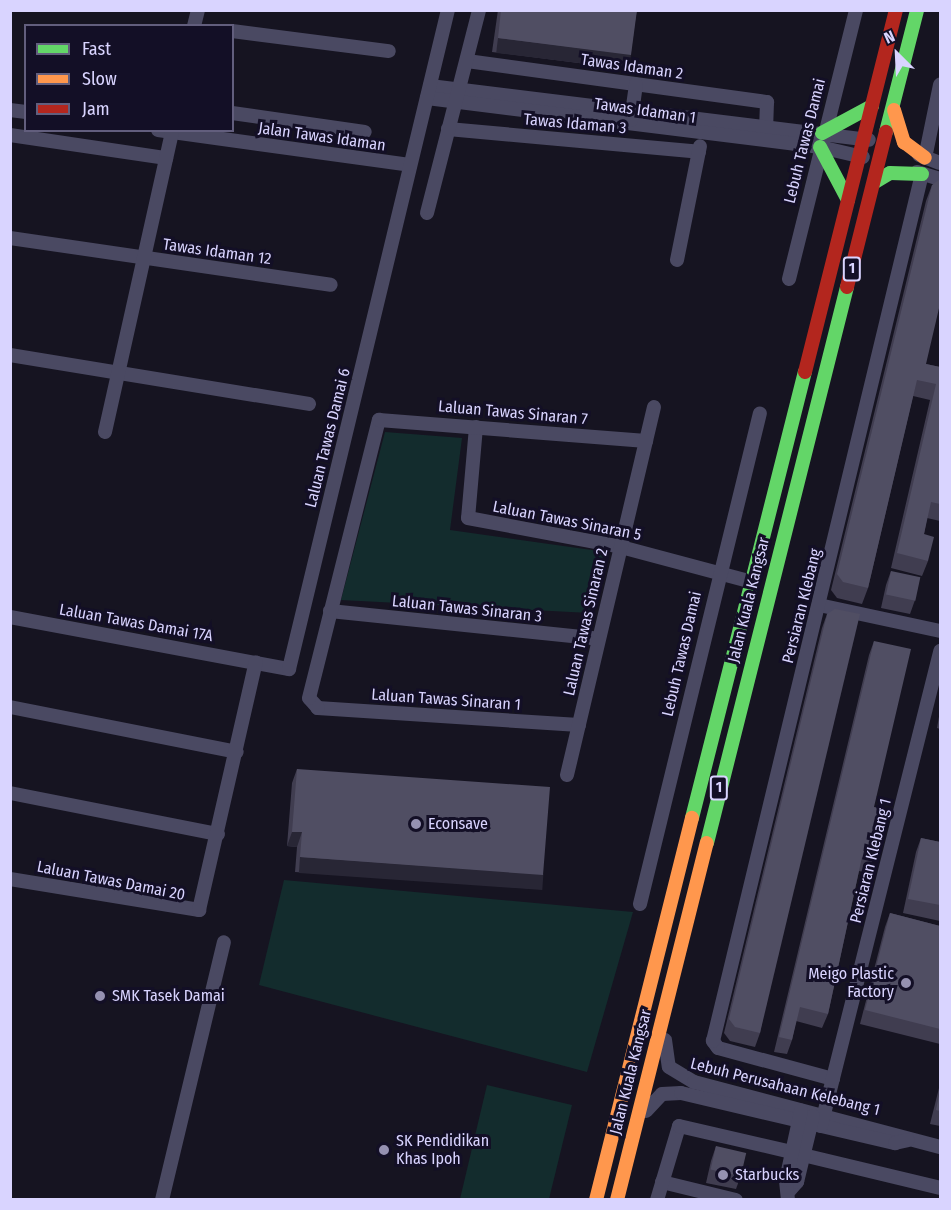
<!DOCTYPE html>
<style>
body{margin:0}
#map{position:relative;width:951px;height:1210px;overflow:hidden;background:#161421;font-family:"Fira Sans Condensed",sans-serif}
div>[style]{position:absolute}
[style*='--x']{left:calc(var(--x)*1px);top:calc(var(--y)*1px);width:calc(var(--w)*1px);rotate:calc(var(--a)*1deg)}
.green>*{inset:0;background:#132c2d}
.street>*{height:14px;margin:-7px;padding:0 7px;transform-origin:7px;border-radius:7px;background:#4a4962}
.fast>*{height:14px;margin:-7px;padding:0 7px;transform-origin:7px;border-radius:7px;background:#63d668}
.slow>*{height:14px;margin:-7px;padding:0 7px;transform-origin:7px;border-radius:7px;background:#ff974d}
.jam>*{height:14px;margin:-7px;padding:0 7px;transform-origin:7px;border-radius:7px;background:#b3261e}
.wall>*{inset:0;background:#403d50}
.shaded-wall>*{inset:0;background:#282635;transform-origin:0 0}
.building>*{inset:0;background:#504e63;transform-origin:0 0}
.dots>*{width:16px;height:16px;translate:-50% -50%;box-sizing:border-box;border:3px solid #130f26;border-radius:50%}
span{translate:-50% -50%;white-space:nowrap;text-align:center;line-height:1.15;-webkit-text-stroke:6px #130f26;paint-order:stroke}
.shield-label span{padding:2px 4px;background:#130f26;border:2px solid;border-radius:4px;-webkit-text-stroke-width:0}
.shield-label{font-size:15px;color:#d9d4ff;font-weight:700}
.street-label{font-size:16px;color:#d9d4ff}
.poi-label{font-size:16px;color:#d9d4ff}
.left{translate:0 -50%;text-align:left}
.right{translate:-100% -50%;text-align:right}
.frame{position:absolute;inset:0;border:12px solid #d9d4ff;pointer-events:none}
.legend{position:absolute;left:24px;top:24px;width:210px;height:108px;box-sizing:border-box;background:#130f26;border:2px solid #625e7d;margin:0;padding:8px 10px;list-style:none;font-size:18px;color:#d9d4ff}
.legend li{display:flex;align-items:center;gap:12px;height:30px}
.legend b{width:30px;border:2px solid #625e7d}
.north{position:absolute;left:867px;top:24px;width:60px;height:60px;-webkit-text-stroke:4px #130f26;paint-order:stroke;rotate:336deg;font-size:16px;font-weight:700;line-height:24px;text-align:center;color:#d9d4ff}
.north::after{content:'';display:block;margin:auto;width:21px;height:27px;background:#d9d4ff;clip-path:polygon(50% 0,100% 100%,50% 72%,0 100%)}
</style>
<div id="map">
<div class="green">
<div style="clip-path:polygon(385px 432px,462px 438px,450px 530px,606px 552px,590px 613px,341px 600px)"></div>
<div style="clip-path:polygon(284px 880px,633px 912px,587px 1072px,259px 985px)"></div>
<div style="clip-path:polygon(487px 1085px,572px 1105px,549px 1199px,460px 1199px)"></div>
</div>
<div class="street">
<div style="--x:194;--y:26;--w:16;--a:-76"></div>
<div style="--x:232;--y:31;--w:158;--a:7.3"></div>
<div style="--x:467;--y:61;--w:303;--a:7.8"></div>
<div style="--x:767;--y:102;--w:26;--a:92"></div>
<div style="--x:430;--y:86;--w:442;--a:7"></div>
<div style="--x:427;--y:98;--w:396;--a:7.1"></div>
<div style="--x:820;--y:147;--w:44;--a:13.1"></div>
<div style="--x:10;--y:110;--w:16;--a:7"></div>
<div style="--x:232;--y:113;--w:134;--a:8.1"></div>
<div style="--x:631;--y:120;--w:36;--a:-82"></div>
<div style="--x:448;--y:129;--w:252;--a:5.2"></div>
<div style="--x:158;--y:130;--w:254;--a:7.9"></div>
<div style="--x:10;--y:135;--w:158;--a:8.4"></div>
<div style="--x:919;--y:155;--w:22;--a:21"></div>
<div style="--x:925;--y:158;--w:75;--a:-78.4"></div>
<div style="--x:917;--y:172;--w:24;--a:17"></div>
<div style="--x:427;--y:213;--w:210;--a:-75.6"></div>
<div style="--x:10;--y:238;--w:324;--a:8.3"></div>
<div style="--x:677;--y:260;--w:116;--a:-78.6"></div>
<div style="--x:789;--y:279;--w:277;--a:-76"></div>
<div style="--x:10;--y:355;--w:303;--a:9.3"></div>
<div style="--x:476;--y:427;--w:91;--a:95"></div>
<div style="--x:468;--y:518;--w:156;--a:10.7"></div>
<div style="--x:621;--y:547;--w:132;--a:14.9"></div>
<div style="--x:105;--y:432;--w:307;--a:-77.4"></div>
<div style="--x:819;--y:605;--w:124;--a:12.1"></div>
<div style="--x:330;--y:611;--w:270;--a:5.9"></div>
<div style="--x:10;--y:617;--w:284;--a:10.6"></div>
<div style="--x:289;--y:669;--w:678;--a:-76.44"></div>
<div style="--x:10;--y:707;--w:231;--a:11.2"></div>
<div style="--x:579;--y:725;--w:262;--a:-176.3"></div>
<div style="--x:318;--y:708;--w:13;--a:-132"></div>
<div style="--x:309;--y:698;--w:287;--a:-75.9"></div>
<div style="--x:379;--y:420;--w:268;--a:4.5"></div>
<div style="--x:567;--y:775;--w:378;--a:-76.7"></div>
<div style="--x:10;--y:793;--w:212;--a:11.2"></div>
<div style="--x:10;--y:879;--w:192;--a:9.3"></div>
<div style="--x:199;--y:910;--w:254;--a:-77.1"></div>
<div style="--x:640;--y:904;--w:505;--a:-76.27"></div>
<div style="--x:665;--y:1040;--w:27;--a:82"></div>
<div style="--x:669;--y:1067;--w:29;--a:31"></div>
<div style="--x:694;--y:1082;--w:254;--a:14.8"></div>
<div style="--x:833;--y:1079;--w:119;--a:-164.9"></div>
<div style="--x:718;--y:1048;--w:9;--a:-126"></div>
<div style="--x:713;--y:1041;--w:892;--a:-76.45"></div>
<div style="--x:646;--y:1111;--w:23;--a:-47"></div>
<div style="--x:662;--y:1094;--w:19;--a:-3"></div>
<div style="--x:681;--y:1093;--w:220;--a:13.2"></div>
<div style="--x:895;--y:1143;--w:13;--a:-13"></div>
<div style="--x:821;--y:1126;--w:490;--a:-75.9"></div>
<div style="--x:803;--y:1155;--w:141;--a:13.5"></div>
<div style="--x:662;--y:1182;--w:76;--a:13.7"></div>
<div style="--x:790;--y:1190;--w:11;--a:-49"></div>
<div style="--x:797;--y:1182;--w:68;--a:-76.4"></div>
<div style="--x:162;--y:1200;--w:265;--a:-76.5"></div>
<div style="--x:657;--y:1200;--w:77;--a:-73.4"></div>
<div style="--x:679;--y:1126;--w:116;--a:13"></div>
<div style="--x:788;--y:1200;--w:20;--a:-96"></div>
<div style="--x:786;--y:1180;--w:71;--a:-77.7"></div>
</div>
<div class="fast">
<div style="--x:886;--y:132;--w:126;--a:-75.7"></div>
<div style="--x:822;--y:133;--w:57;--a:-28.4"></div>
<div style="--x:820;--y:147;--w:60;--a:62.2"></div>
<div style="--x:875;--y:182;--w:17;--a:-31"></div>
<div style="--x:890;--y:173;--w:32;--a:2"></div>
<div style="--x:692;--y:818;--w:460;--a:-75.8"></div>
<div style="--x:707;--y:843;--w:573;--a:-75.87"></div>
</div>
<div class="slow">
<div style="--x:894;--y:110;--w:34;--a:73"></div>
<div style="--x:904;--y:142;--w:26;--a:37"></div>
<div style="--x:596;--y:1200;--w:394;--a:-75.9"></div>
<div style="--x:617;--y:1200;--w:368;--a:-75.9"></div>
</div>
<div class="jam">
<div style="--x:847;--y:287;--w:160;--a:-75.9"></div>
<div style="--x:805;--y:372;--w:373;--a:-75.9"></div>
</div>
<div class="wall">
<div style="clip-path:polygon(498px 10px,637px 10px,626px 69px,492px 52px)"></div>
<div style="clip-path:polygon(932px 185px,926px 364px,940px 367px,940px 521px,927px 518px,924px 534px,928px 561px,922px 576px,891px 568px,930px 400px,913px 396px,868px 588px,862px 604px,837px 598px,831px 590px,926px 201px)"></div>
<div style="clip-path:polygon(891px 571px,915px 600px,910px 614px,881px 608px,886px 585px)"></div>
<div style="clip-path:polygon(827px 614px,760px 1033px,755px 1047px,730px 1041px,724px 1033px,822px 628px)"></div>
<div style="clip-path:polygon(874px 641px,873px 859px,868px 873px,859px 871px,828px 1014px,822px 1028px,796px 1021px,792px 1040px,787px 1054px,774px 1052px,869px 655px)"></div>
<div style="clip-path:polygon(940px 711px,940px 729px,937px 728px)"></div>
<div style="clip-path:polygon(297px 769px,538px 889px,295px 872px,297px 847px,287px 846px,292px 783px)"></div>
<div style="clip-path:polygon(921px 838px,940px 842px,940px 921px,903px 913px,916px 852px)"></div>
<div style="clip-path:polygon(890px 913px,940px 926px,940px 1044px,860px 1024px,885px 927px)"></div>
<div style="clip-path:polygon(940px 1084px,940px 1126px,930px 1124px)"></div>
<div style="clip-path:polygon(716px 1146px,741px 1175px,736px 1189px,706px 1183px,711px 1161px)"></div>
</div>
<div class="shaded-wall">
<div style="left:498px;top:38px;width:134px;height:15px;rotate:7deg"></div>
<div style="clip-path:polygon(292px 832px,302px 832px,297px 847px,287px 846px)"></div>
<div style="left:300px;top:857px;width:244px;height:16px;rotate:4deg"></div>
</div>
<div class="building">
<div style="clip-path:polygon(501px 10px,637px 10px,631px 55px,498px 38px)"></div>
<div style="clip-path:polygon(940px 179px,940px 304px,926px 364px,940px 367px,940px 504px,931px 502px,924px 534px,934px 537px,928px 561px,897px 553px,936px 384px,917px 380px,868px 588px,843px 582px,837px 574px,932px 185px)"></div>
<div style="left:891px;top:571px;width:30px;height:24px;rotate:12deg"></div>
<div style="clip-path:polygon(835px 609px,860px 614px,760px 1033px,735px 1027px,729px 1019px,827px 614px)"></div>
<div style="clip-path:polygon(874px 641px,911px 649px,874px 807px,885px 809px,873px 859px,862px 857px,828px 1014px,800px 1007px,792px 1040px,779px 1037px)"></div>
<div style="clip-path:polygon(297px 769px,550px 787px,543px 875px,300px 857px,302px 832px,292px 832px)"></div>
<div style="clip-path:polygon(921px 838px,940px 842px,940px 905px,908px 899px)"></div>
<div style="clip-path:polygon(890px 913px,940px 926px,940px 1029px,865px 1010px)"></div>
<div style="clip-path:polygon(940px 1090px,940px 1111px,936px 1110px)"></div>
<div style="left:716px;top:1146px;width:31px;height:24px;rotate:13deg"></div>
</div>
<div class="dots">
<div style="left:416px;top:824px;background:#9591b1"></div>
<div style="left:906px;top:983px;background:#9591b1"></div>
<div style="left:100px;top:996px;background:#9591b1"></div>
<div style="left:384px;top:1150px;background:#9591b1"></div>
<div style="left:723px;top:1175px;background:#9591b1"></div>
</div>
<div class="shield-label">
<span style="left:852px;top:269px">1</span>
<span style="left:719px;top:788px">1</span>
</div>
<div class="street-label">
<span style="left:632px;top:67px;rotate:8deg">Tawas Idaman 2</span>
<span style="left:645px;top:111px;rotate:8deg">Tawas Idaman 1</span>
<span style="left:575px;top:124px;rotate:5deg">Tawas Idaman 3</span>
<span style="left:322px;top:137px;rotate:8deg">Jalan Tawas Idaman</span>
<span style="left:805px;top:141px;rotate:-76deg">Lebuh Tawas Damai</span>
<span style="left:217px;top:252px;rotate:8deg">Tawas Idaman 12</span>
<span style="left:513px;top:413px;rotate:5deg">Laluan Tawas Sinaran 7</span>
<span style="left:328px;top:438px;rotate:-76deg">Laluan Tawas Damai 6</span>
<span style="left:567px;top:521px;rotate:11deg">Laluan Tawas Sinaran 5</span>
<span style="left:749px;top:600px;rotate:-76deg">Jalan Kuala Kangsar</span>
<span style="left:802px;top:606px;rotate:-76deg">Persiaran Klebang</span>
<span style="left:467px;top:609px;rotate:6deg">Laluan Tawas Sinaran 3</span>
<span style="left:586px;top:622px;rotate:-77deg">Laluan Tawas Sinaran 2</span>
<span style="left:136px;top:623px;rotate:10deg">Laluan Tawas Damai 17A</span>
<span style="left:682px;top:654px;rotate:-77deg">Lebuh Tawas Damai</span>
<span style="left:446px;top:700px;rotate:4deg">Laluan Tawas Sinaran 1</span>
<span style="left:871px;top:861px;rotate:-76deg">Persiaran Klebang 1</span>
<span style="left:111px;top:881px;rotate:11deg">Laluan Tawas Damai 20</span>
<span style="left:631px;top:1072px;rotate:-76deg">Jalan Kuala Kangsar</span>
<span style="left:785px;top:1087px;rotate:14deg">Lebuh Perusahaan Kelebang 1</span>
</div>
<div class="poi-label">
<span class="left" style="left:428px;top:824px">Econsave</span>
<span class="right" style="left:894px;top:983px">Meigo Plastic<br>Factory</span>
<span class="left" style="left:112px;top:996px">SMK Tasek Damai</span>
<span class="left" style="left:396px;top:1150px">SK Pendidikan<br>Khas Ipoh</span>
<span class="left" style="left:735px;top:1175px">Starbucks</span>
</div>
<div class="frame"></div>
<ul class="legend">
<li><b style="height:8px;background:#63d668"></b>Fast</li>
<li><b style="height:8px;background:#ff974d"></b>Slow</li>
<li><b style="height:8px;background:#b3261e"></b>Jam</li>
</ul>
<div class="north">N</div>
</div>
